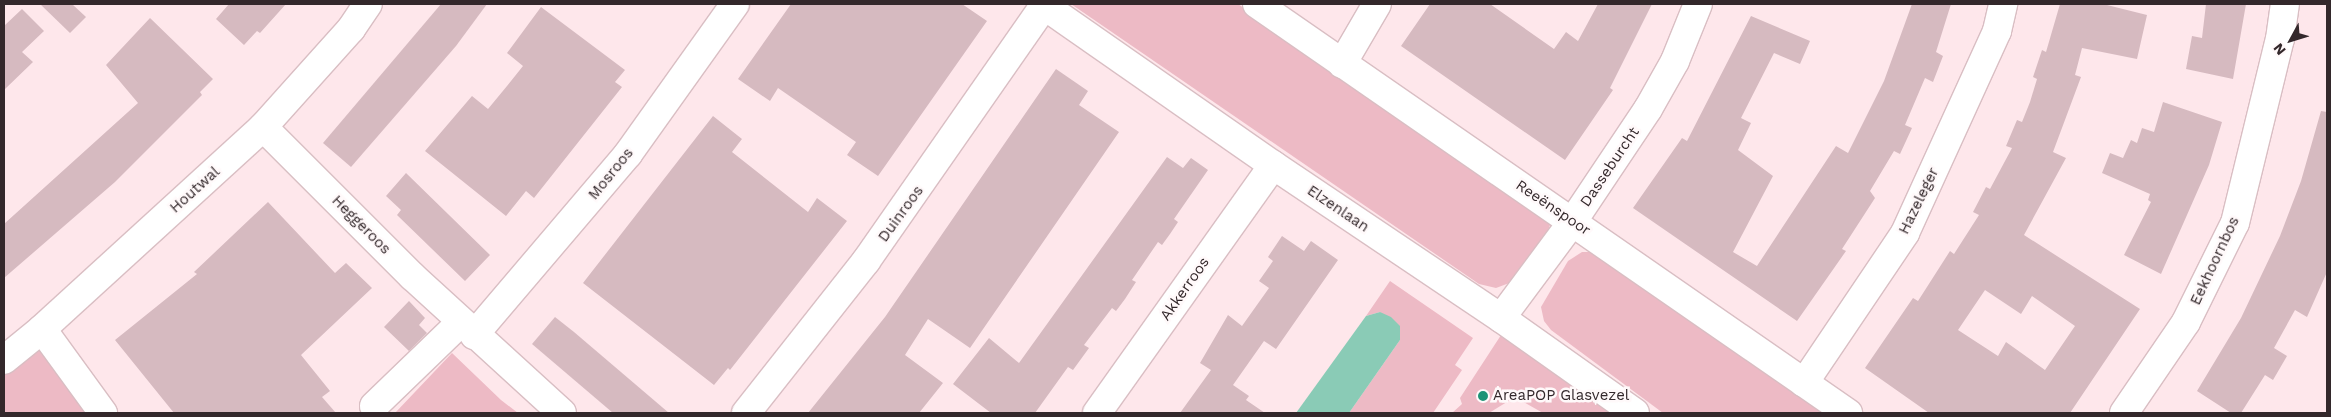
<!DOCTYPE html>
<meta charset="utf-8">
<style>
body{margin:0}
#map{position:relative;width:2331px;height:417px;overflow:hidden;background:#fee7eb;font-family:"Work Sans",sans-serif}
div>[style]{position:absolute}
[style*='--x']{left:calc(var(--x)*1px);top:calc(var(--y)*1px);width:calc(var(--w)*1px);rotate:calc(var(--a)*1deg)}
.green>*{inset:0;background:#edbac5}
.water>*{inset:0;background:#8acbb6}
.building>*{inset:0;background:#d6bac0}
.roads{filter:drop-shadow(1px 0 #d9bec3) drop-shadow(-1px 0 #d9bec3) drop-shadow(0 1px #d9bec3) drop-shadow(0 -1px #d9bec3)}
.street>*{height:28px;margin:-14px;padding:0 14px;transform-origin:14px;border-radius:14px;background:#fff}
.dots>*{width:14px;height:14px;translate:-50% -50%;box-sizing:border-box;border:2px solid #fff9fa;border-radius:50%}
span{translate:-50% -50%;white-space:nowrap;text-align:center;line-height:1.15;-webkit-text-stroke:5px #fff9fa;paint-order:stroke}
.street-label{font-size:15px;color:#33282b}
.poi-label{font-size:15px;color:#33282b}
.left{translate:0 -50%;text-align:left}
.frame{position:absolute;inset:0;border:5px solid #33282b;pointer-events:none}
.north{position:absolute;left:2266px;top:15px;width:50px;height:50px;-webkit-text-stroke:4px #fff9fa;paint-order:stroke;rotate:231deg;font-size:14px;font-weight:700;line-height:20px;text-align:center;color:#33282b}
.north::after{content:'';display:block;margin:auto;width:18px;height:22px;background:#33282b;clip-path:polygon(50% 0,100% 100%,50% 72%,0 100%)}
</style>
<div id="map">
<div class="green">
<div style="clip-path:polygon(1071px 4px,1238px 4px,1546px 217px,1550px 225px,1545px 239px,1520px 279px,1496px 288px,1479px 284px)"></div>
<div style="clip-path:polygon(1582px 252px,1598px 252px,1825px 413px,1663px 413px,1551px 330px,1544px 321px,1541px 307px,1568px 261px)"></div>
<div style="clip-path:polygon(1390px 281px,1473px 338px,1455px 365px,1462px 370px,1433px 413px,1349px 413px,1400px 340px,1380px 312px,1366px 316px)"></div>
<div style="clip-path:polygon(42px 329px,103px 413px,4px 413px,4px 360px)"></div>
<div style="clip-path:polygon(1503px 332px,1616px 413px,1543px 413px,1515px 397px,1489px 413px,1452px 413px,1462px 404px,1460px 398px)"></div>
<div style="clip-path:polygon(452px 353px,501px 400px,518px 413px,395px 413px)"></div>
</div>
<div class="water">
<div style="clip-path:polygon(1380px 312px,1391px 317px,1400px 326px,1400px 340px,1349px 413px,1296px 413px,1366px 316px)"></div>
</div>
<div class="building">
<div style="clip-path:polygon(40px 4px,72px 4px,86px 17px,70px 33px)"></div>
<div style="clip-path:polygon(229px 4px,286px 4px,260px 33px,257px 31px,244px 45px,216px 19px)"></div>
<div style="clip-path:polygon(441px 4px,487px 4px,456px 46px,351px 167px,323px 143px)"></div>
<div style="clip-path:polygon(791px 4px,962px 4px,987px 21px,878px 176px,847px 155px,856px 142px,778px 88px,770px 101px,738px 79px)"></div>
<div style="clip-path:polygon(1430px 4px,1490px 4px,1554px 49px,1566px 32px,1578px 41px,1598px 4px,1652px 4px,1610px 88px,1613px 90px,1565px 160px,1401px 46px)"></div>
<div style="clip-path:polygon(1912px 4px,1951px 4px,1936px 52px,1943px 56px,1933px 82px,1925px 78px,1905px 125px,1912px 128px,1900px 154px,1894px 151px,1870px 191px,1875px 198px,1842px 249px,1846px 251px,1797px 321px,1633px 208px,1682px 138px,1687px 141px,1751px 16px,1810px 41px,1800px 64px,1774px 53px,1741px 118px,1751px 123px,1738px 150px,1773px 176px,1733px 252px,1757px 266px,1836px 146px,1848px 153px,1884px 81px)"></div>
<div style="clip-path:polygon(evenodd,2060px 4px,2103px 4px,2147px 15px,2137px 59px,2082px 48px,2075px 75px,2081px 77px,2053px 152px,2066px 158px,2024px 235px,2140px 309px,2070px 413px,1929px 413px,1865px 368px,1913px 298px,1918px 301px,1950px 251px,1954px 254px,1979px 215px,1973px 212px,1986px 187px,1990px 189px,2012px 148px,2006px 146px,2017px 120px,2022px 122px,2030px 102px,2037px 79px,2033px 77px,2042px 50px,2046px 52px,2060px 4px,1985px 290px,2021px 314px,2032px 296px,2075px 326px,2045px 370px,2006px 342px,1998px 356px,1958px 330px,1985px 290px)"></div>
<div style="clip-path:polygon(2206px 4px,2246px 4px,2233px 79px,2186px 69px,2192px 36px,2202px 38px)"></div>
<div style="clip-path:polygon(541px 7px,625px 70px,615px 82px,622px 87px,534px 198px,526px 191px,506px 216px,425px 151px,472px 96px,488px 109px,507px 86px,523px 66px,507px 53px)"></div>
<div style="clip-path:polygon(22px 9px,44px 31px,22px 52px,33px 62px,4px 90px,4px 26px)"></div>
<div style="clip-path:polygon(150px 18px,213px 79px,200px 92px,202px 95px,115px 182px,4px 278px,4px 224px,138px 103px,106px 65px)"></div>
<div style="clip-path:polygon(1056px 69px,1088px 91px,1079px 105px,1119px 132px,970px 348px,928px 319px,905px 355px,943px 383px,919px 413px,808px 413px,885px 317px)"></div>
<div style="clip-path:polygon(2163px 102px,2222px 122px,2209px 165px,2161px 274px,2124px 255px,2151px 202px,2148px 200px,2150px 194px,2102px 173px,2110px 153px,2123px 158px,2131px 140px,2137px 143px,2142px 128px,2154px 132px)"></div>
<div style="clip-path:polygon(2321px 111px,2327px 112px,2327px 272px,2307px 317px,2295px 310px,2274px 348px,2287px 356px,2273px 380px,2265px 375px,2241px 413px,2231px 413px,2197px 391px,2241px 318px,2280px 236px,2301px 181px)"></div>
<div style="clip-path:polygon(713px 116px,742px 139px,732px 152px,808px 212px,817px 198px,847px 221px,730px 370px,728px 368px,714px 385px,583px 283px)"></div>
<div style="clip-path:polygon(1167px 157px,1183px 168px,1191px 158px,1208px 170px,1174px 219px,1178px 222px,1170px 234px,1162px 245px,1158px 242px,1132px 280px,1136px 282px,1125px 299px,1116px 311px,1112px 308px,1084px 345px,1089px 348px,1073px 370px,1068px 367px,1035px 413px,991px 413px,953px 384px,989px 338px,1019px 363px)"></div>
<div style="clip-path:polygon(406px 173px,490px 255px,465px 281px,397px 215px,401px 210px,386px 196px)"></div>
<div style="clip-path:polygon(268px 202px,335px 273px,346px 263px,372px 288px,301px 355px,330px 391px,322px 397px,336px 413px,174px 413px,115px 340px,197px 274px,194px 272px)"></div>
<div style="clip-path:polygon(1282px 236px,1304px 251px,1311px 241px,1338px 260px,1276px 349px,1264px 341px,1233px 385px,1249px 396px,1246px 400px,1265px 413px,1180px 413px,1211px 370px,1200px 363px,1228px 315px,1242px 326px,1269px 288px,1259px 281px,1273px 261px,1268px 257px)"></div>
<div style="clip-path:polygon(409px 301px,425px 318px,419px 325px,427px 333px,409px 351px,384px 327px)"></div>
<div style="clip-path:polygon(555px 317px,574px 332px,669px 413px,613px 413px,532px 344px)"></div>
</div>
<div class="roads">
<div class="street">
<div style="--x:1042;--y:4;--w:282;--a:34.9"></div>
<div style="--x:1273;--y:165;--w:275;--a:33.9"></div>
<div style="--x:1501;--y:318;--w:164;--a:35.3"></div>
<div style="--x:1257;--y:4;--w:719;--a:34.69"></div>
<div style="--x:1342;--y:64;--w:69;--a:-59.7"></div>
<div style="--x:263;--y:127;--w:211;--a:45"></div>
<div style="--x:412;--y:276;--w:203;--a:42.4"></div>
<div style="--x:1501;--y:318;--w:121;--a:-53.4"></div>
<div style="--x:1573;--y:221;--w:135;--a:-56.2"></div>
<div style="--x:1648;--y:109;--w:55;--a:-60.6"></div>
<div style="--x:1675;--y:61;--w:61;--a:-68"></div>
<div style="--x:42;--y:329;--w:104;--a:54"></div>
<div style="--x:474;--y:335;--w:238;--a:-49.6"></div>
<div style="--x:628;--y:154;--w:184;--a:-54.5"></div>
<div style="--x:4;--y:360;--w:49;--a:-39.2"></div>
<div style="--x:42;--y:329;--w:299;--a:-42.4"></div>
<div style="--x:263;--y:127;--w:132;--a:-48.1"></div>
<div style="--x:351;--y:29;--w:30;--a:-56"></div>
<div style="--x:1804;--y:383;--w:181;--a:-56"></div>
<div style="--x:1905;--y:233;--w:222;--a:-65.5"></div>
<div style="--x:1997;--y:31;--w:28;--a:-77"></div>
<div style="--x:374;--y:406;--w:121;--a:-44"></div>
<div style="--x:746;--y:413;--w:194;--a:-51.7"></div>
<div style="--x:866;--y:261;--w:311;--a:-55.1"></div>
<div style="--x:1097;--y:413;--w:304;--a:-54.6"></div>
<div style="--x:2124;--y:413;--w:110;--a:-55.7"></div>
<div style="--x:2186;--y:322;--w:110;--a:-63.7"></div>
<div style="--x:2235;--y:223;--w:189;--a:-76.3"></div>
<div style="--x:2280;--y:39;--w:35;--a:-82"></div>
</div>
</div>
<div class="dots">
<div style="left:1483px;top:396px;background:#1e9376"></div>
</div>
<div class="street-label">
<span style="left:1610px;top:167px;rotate:-56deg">Dasseburcht</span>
<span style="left:611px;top:174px;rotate:-51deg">Mosroos</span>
<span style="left:195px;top:190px;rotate:-42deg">Houtwal</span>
<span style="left:1919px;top:201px;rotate:-64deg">Hazeleger</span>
<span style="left:1553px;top:208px;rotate:34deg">Reeënspoor</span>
<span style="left:1338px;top:209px;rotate:34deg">Elzenlaan</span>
<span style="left:901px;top:214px;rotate:-54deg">Duinroos</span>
<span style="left:361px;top:225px;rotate:45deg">Heggeroos</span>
<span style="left:2215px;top:261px;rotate:-65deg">Eekhoornbos</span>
<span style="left:1185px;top:289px;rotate:-55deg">Akkerroos</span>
</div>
<div class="poi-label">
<span class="left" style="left:1493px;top:396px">AreaPOP Glasvezel</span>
</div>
<div class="frame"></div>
<div class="north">N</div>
</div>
